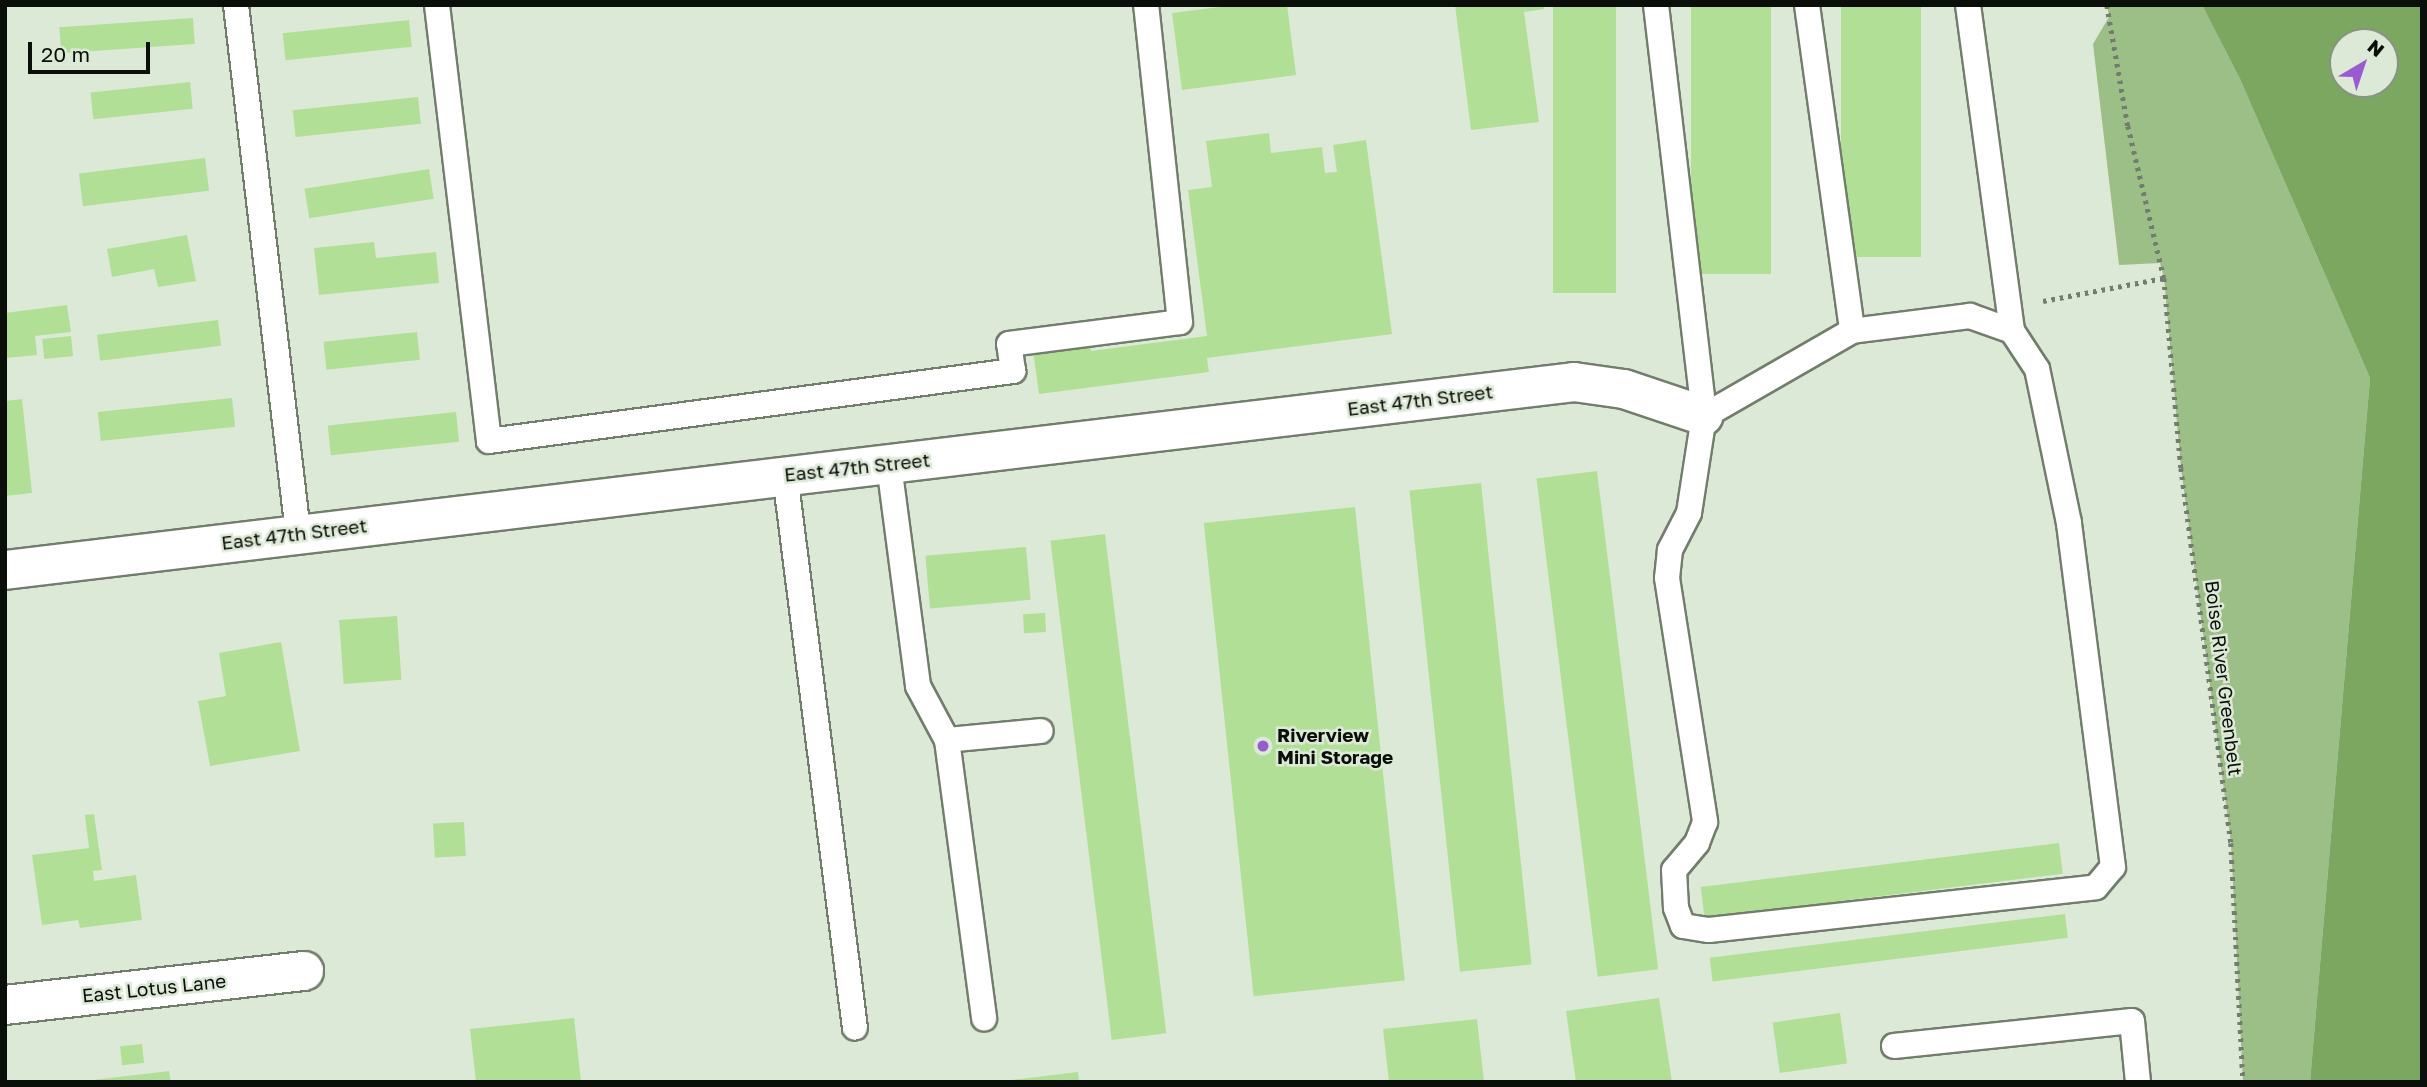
<!DOCTYPE html>
<style>
body{margin:0}
#map{position:relative;width:2427px;height:1087px;overflow:hidden;background:#dde9d7;font-family:"Golos Text",sans-serif}
div>[style]{position:absolute}
[style*='--x']{left:calc(var(--x)*1px);top:calc(var(--y)*1px);width:calc(var(--w)*1px);rotate:calc(var(--a)*1deg)}
.green>*{inset:0;background:#9cbe87}
.water>*{inset:0;background:#7ca760}
.building>*{inset:0;background:#b2df96;transform-origin:0 0}
.path>*{height:4.5px;margin-top:-2.25px;transform-origin:0;background:repeating-linear-gradient(90deg,#747c70 0 3.5px,transparent 0 8.5px)}
.roads{filter:drop-shadow(2px 0 #727d6c) drop-shadow(-2px 0 #727d6c) drop-shadow(0 2px #727d6c) drop-shadow(0 -2px #727d6c)}
.service>*{height:24px;margin:-12px;padding:0 12px;transform-origin:12px;border-radius:12px;background:#fff}
.minor>*{height:38px;margin:-19px;padding:0 19px;transform-origin:19px;border-radius:19px;background:#fff}
.dots>*{width:19px;height:19px;translate:-50% -50%;box-sizing:border-box;border:4px solid #dde9d7;border-radius:50%}
span{translate:-50% -50%;white-space:nowrap;text-align:center;line-height:1.15;-webkit-text-stroke:5px #dde9d7;paint-order:stroke}
.street-label{font-size:19px;color:#0b0f09}
.poi-label{font-size:19px;color:#0b0f09;font-weight:700}
.left{translate:0 -50%;text-align:left}
.frame{position:absolute;inset:0;border:7px solid #0b0f09;pointer-events:none}
.north{position:absolute;left:2329px;top:28px;width:70px;height:70px;box-sizing:border-box;background:#dde9d7;border:2px solid #899285;border-radius:50%;rotate:39deg;font-size:19px;font-weight:700;line-height:28px;text-align:center;color:#0b0f09}
.north::after{content:'';display:block;margin:auto;width:24px;height:32px;background:#995bd1;clip-path:polygon(50% 0,100% 100%,50% 72%,0 100%)}
.scale{position:absolute;left:28px;top:42px;width:122px;height:32px;box-sizing:border-box;border:4px solid #0b0f09;border-top:0;padding-left:9px;font-size:21px;line-height:24px;white-space:nowrap;color:#0b0f09;-webkit-text-stroke:5px #dde9d7;paint-order:stroke}
</style>
<div id="map">
<div class="green">
<div style="clip-path:polygon(2107px 5px,2202px 5px,2240px 79px,2370px 378px,2310px 1082px,2243px 1082px,2231px 843px,2181px 468px,2164px 278px,2160px 263px,2119px 265px,2093px 44px,2109px 17px)"></div>
</div>
<div class="water">
<div style="clip-path:polygon(evenodd,2202px 5px,2422px 5px,2422px 1082px,2310px 1082px,2370px 378px,2240px 79px,2202px 5px,2343px 42px,2385px 42px,2385px 84px,2343px 84px,2343px 42px)"></div>
</div>
<div class="building">
<div style="clip-path:polygon(1235px 5px,1287px 5px,1296px 75px,1182px 90px,1172px 13px)"></div>
<div style="clip-path:polygon(1455px 5px,1543px 5px,1544px 9px,1524px 12px,1539px 122px,1471px 130px)"></div>
<div style="left:1553px;top:5px;width:63px;height:288px"></div>
<div style="left:1691px;top:5px;width:80px;height:269px"></div>
<div style="left:1841px;top:5px;width:80px;height:252px"></div>
<div style="left:193px;top:18px;width:26px;height:134px;rotate:86deg"></div>
<div style="left:409px;top:20px;width:27px;height:127px;rotate:84deg"></div>
<div style="left:190px;top:82px;width:27px;height:100px;rotate:84deg"></div>
<div style="left:418px;top:97px;width:27px;height:126px;rotate:84deg"></div>
<div style="clip-path:polygon(1269px 133px,1271px 153px,1322px 147px,1325px 173px,1337px 172px,1333px 145px,1366px 140px,1392px 334px,1207px 358px,1209px 372px,1039px 394px,1033px 351px,1090px 344px,1091px 351px,1207px 336px,1188px 190px,1212px 187px,1206px 141px)"></div>
<div style="left:205px;top:158px;width:33px;height:127px;rotate:83deg"></div>
<div style="left:429px;top:169px;width:30px;height:126px;rotate:81deg"></div>
<div style="clip-path:polygon(187px 235px,196px 281px,158px 287px,154px 269px,112px 277px,107px 249px)"></div>
<div style="clip-path:polygon(374px 242px,376px 258px,436px 252px,439px 283px,319px 295px,314px 248px)"></div>
<div style="clip-path:polygon(67px 305px,71px 332px,35px 336px,37px 355px,5px 358px,5px 313px)"></div>
<div style="left:218px;top:320px;width:26px;height:122px;rotate:83deg"></div>
<div style="left:417px;top:332px;width:28px;height:94px;rotate:84deg"></div>
<div style="left:71px;top:336px;width:20px;height:29px;rotate:84deg"></div>
<div style="left:232px;top:398px;width:29px;height:135px;rotate:84deg"></div>
<div style="clip-path:polygon(22px 399px,32px 493px,5px 496px,5px 401px)"></div>
<div style="left:456px;top:412px;width:30px;height:129px;rotate:84deg"></div>
<div style="left:1597px;top:471px;width:502px;height:61px;rotate:83deg"></div>
<div style="left:1481px;top:483px;width:484px;height:72px;rotate:84deg"></div>
<div style="left:1355px;top:507px;width:476px;height:152px;rotate:84deg"></div>
<div style="left:1105px;top:534px;width:503px;height:55px;rotate:83deg"></div>
<div style="left:1026px;top:547px;width:53px;height:101px;rotate:85deg"></div>
<div style="left:1045px;top:613px;width:19px;height:22px;rotate:87deg"></div>
<div style="left:397px;top:616px;width:64px;height:58px;rotate:86deg"></div>
<div style="clip-path:polygon(281px 642px,300px 751px,210px 766px,198px 701px,226px 696px,219px 653px)"></div>
<div style="clip-path:polygon(94px 814px,102px 870px,93px 871px,94px 881px,136px 875px,142px 920px,80px 928px,78px 920px,42px 925px,32px 855px,89px 848px,85px 815px)"></div>
<div style="left:464px;top:822px;width:34px;height:31px;rotate:87deg"></div>
<div style="left:2059px;top:843px;width:31px;height:361px;rotate:83deg"></div>
<div style="left:2065px;top:914px;width:24px;height:358px;rotate:83deg"></div>
<div style="clip-path:polygon(1659px 998px,1672px 1082px,1576px 1082px,1566px 1011px)"></div>
<div style="left:1840px;top:1013px;width:51px;height:68px;rotate:82deg"></div>
<div style="clip-path:polygon(574px 1018px,581px 1082px,476px 1082px,470px 1029px)"></div>
<div style="clip-path:polygon(1477px 1019px,1484px 1082px,1389px 1082px,1383px 1029px)"></div>
<div style="left:142px;top:1044px;width:19px;height:22px;rotate:84deg"></div>
<div style="clip-path:polygon(169px 1071px,171px 1082px,93px 1082px,93px 1080px)"></div>
<div style="clip-path:polygon(1078px 1072px,1079px 1082px,1011px 1082px,1011px 1080px)"></div>
</div>
<div class="path">
<div style="--x:2107;--y:5;--w:123;--a:80.2"></div>
<div style="--x:2128;--y:126;--w:156;--a:76.7"></div>
<div style="--x:2164;--y:278;--w:191;--a:84.9"></div>
<div style="--x:2181;--y:468;--w:378;--a:82.4"></div>
<div style="--x:2231;--y:843;--w:239;--a:87.1"></div>
<div style="--x:2043;--y:301;--w:123;--a:-10.8"></div>
</div>
<div class="roads">
<div class="service">
<div style="--x:236;--y:5;--w:532;--a:83.3"></div>
<div style="--x:437;--y:5;--w:439;--a:83.2"></div>
<div style="--x:489;--y:441;--w:529;--a:-7.61"></div>
<div style="--x:1013;--y:371;--w:27;--a:-98"></div>
<div style="--x:1009;--y:344;--w:172;--a:-7.3"></div>
<div style="--x:1180;--y:322;--w:319;--a:-96.1"></div>
<div style="--x:1656;--y:5;--w:414;--a:83.3"></div>
<div style="--x:1704;--y:416;--w:98;--a:98.8"></div>
<div style="--x:1689;--y:513;--w:42;--a:117.2"></div>
<div style="--x:1670;--y:550;--w:28;--a:96"></div>
<div style="--x:1667;--y:578;--w:247;--a:81.1"></div>
<div style="--x:1705;--y:822;--w:22;--a:111"></div>
<div style="--x:1697;--y:843;--w:35;--a:130"></div>
<div style="--x:1674;--y:870;--w:38;--a:87"></div>
<div style="--x:1676;--y:908;--w:19;--a:69"></div>
<div style="--x:1683;--y:926;--w:26;--a:9"></div>
<div style="--x:1709;--y:930;--w:389;--a:-6.3"></div>
<div style="--x:2096;--y:887;--w:26;--a:-50"></div>
<div style="--x:2113;--y:867;--w:347;--a:-97.3"></div>
<div style="--x:2069;--y:523;--w:157;--a:-101.7"></div>
<div style="--x:2037;--y:369;--w:45;--a:-123.3"></div>
<div style="--x:2012;--y:331;--w:45;--a:-160.3"></div>
<div style="--x:1970;--y:316;--w:119;--a:172.8"></div>
<div style="--x:1852;--y:331;--w:171;--a:150.1"></div>
<div style="--x:1807;--y:5;--w:329;--a:82.1"></div>
<div style="--x:1968;--y:5;--w:329;--a:82.3"></div>
<div style="--x:889;--y:465;--w:223;--a:82.5"></div>
<div style="--x:918;--y:686;--w:61;--a:61.8"></div>
<div style="--x:947;--y:740;--w:281;--a:82.4"></div>
<div style="--x:785;--y:475;--w:557;--a:82.79"></div>
<div style="--x:947;--y:740;--w:94;--a:-5.5"></div>
<div style="--x:1894;--y:1046;--w:239;--a:-6"></div>
<div style="--x:2132;--y:1021;--w:61;--a:84.4"></div>
</div>
<div class="minor">
<div style="--x:5;--y:570;--w:1580;--a:-6.83"></div>
<div style="--x:1574;--y:382;--w:50;--a:8"></div>
<div style="--x:1624;--y:389;--w:84;--a:18.6"></div>
<div style="--x:5;--y:1005;--w:301;--a:-6.5"></div>
</div>
</div>
<div class="dots">
<div style="left:1263px;top:746px;background:#995bd1"></div>
</div>
<div class="street-label">
<span style="left:1420px;top:400px;rotate:-7deg">East 47th Street</span>
<span style="left:857px;top:467px;rotate:-6deg">East 47th Street</span>
<span style="left:294px;top:534px;rotate:-7deg">East 47th Street</span>
<span style="left:2224px;top:678px;rotate:83deg">Boise River Greenbelt</span>
<span style="left:154px;top:988px;rotate:-6deg">East Lotus Lane</span>
</div>
<div class="poi-label">
<span class="left" style="left:1277px;top:746px">Riverview<br>Mini Storage</span>
</div>
<div class="frame"></div>
<div class="north">N</div>
<div class="scale">20 m</div>
</div>
